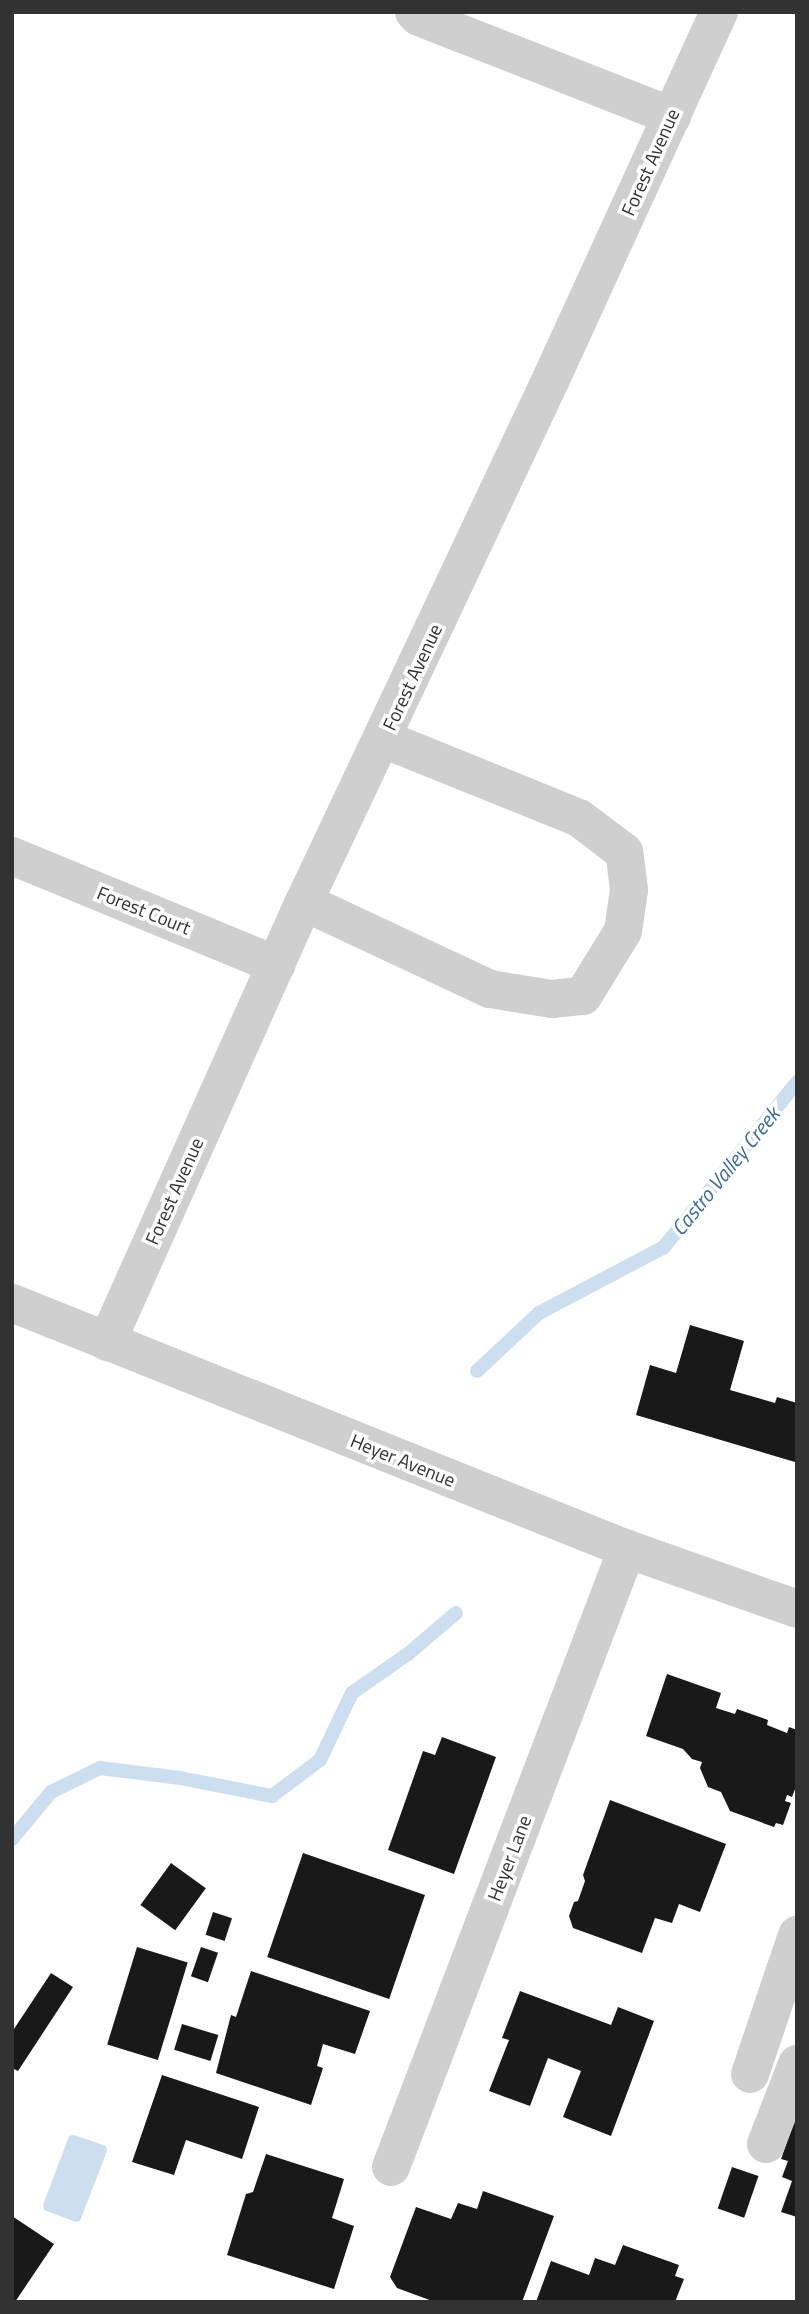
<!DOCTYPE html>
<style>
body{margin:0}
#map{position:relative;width:809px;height:2314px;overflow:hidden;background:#fff;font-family:"Titillium Web",sans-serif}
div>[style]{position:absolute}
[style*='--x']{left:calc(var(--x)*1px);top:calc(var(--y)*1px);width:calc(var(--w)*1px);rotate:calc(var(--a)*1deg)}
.water>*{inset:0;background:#ccdeef}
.stream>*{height:14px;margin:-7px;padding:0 7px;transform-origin:7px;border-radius:7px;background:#ccdeef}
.building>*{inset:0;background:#191919;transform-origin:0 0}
.minor>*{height:38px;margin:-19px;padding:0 19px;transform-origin:19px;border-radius:19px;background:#cfcfcf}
span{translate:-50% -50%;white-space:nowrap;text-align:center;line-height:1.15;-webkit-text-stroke:7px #fff;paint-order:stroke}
.street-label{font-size:19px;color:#323232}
.water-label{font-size:21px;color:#3a6b99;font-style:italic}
.frame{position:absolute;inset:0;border:14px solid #323232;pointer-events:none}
</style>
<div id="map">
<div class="water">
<div style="clip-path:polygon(74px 2135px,106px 2146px,107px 2151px,80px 2221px,76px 2222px,44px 2210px,43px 2205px,69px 2136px)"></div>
</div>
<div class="stream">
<div style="--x:477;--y:1371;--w:85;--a:-43.1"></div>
<div style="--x:539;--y:1313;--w:141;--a:-27.8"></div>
<div style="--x:664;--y:1247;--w:212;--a:-51.1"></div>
<div style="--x:12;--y:1839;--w:61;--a:-50.3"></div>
<div style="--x:51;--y:1792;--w:55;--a:-26.1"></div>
<div style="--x:100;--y:1768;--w:81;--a:7.1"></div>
<div style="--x:180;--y:1778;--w:94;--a:11.1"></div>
<div style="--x:272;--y:1796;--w:60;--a:-36.9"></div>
<div style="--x:320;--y:1760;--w:74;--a:-64.5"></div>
<div style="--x:352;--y:1693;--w:68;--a:-34.9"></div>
<div style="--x:408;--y:1654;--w:63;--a:-40.5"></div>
</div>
<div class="building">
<div style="clip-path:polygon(690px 1325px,744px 1341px,730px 1390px,775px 1403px,777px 1397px,797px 1403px,795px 1462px,636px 1415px,650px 1365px,676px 1373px)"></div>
<div style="clip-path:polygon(667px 1674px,721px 1693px,716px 1708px,735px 1714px,737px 1709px,768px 1720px,767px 1725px,787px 1733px,789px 1727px,797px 1730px,797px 1784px,792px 1797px,787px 1795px,785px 1801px,791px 1803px,783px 1825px,776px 1823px,774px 1827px,730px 1811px,721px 1792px,708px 1787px,700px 1768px,702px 1762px,692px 1759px,683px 1749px,646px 1736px)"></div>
<div style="clip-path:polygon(442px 1737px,496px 1757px,454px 1874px,388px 1850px,423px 1751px,435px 1755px)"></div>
<div style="clip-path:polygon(610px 1800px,726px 1844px,700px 1912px,679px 1904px,672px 1923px,655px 1918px,642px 1953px,573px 1928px,569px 1916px,574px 1902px,578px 1901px,585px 1881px,583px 1875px)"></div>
<div style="left:303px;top:1853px;width:129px;height:110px;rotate:19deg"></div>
<div style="left:171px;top:1863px;width:43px;height:52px;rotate:36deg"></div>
<div style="left:213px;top:1912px;width:20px;height:24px;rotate:18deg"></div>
<div style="left:137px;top:1947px;width:53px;height:102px;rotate:17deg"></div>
<div style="left:201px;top:1947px;width:18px;height:31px;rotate:19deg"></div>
<div style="clip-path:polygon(251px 1971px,370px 2011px,355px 2054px,323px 2044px,317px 2066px,323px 2068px,311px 2105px,216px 2073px,231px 2015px,236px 2017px)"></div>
<div style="clip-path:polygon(51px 1973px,73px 1987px,18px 2071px,12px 2068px,12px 2032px)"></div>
<div style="clip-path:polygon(520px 1991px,611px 2025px,618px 2007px,654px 2021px,611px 2136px,563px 2117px,581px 2071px,548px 2058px,530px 2106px,489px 2091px,509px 2040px,502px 2038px)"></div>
<div style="left:182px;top:2024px;width:38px;height:27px;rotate:17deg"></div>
<div style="clip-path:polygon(162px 2075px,259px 2107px,242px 2159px,186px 2140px,174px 2175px,132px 2162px)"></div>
<div style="clip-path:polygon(796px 2117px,797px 2217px,781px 2212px,792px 2181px,782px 2177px,788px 2161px,781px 2159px)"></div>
<div style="clip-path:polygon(266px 2154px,344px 2179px,332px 2218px,354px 2226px,334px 2289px,227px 2255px,246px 2194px,253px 2192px)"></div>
<div style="left:732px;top:2167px;width:28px;height:44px;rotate:19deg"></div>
<div style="clip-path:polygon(483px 2191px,554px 2216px,522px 2302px,435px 2302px,397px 2288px,390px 2277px,416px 2207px,451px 2219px,458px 2203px,477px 2209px)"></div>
<div style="clip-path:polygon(12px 2216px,54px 2244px,15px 2302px,12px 2302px)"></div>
<div style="clip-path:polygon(623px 2245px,679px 2265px,675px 2276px,684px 2279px,675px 2302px,536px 2302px,551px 2261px,589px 2275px,595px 2258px,615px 2265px)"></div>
</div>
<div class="minor">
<div style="--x:414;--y:12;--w:7;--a:45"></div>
<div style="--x:419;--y:17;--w:272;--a:21.4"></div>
<div style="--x:12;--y:856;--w:286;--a:22.4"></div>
<div style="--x:304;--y:902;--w:205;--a:25.1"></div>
<div style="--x:490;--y:989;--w:63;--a:9.2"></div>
<div style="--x:552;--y:999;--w:31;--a:-6"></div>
<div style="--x:583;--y:996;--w:76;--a:-58.4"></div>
<div style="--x:623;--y:931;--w:41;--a:-81.7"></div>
<div style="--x:629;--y:890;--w:38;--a:-97"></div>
<div style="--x:624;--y:852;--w:56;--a:-142.9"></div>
<div style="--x:579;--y:818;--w:211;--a:-158"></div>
<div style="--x:12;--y:1303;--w:662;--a:21.8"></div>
<div style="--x:627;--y:1549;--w:180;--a:19.4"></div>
<div style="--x:107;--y:1342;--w:482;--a:-65.9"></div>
<div style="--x:304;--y:902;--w:578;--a:-64.72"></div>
<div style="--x:551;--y:379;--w:404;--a:-65.4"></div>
<div style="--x:750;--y:2074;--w:147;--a:-71.3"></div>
<div style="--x:766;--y:2144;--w:86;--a:-68.8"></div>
<div style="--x:391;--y:2167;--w:662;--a:-69.1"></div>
</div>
<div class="street-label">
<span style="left:650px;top:162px;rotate:-66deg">Forest Avenue</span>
<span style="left:412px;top:677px;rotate:-65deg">Forest Avenue</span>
<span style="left:144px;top:910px;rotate:22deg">Forest Court</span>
<span style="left:174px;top:1191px;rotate:-66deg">Forest Avenue</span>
<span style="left:403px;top:1460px;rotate:22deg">Heyer Avenue</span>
<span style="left:509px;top:1858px;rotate:-69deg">Heyer Lane</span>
</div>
<div class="water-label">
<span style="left:725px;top:1171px;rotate:-51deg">Castro Valley Creek</span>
</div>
<div class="frame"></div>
</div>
